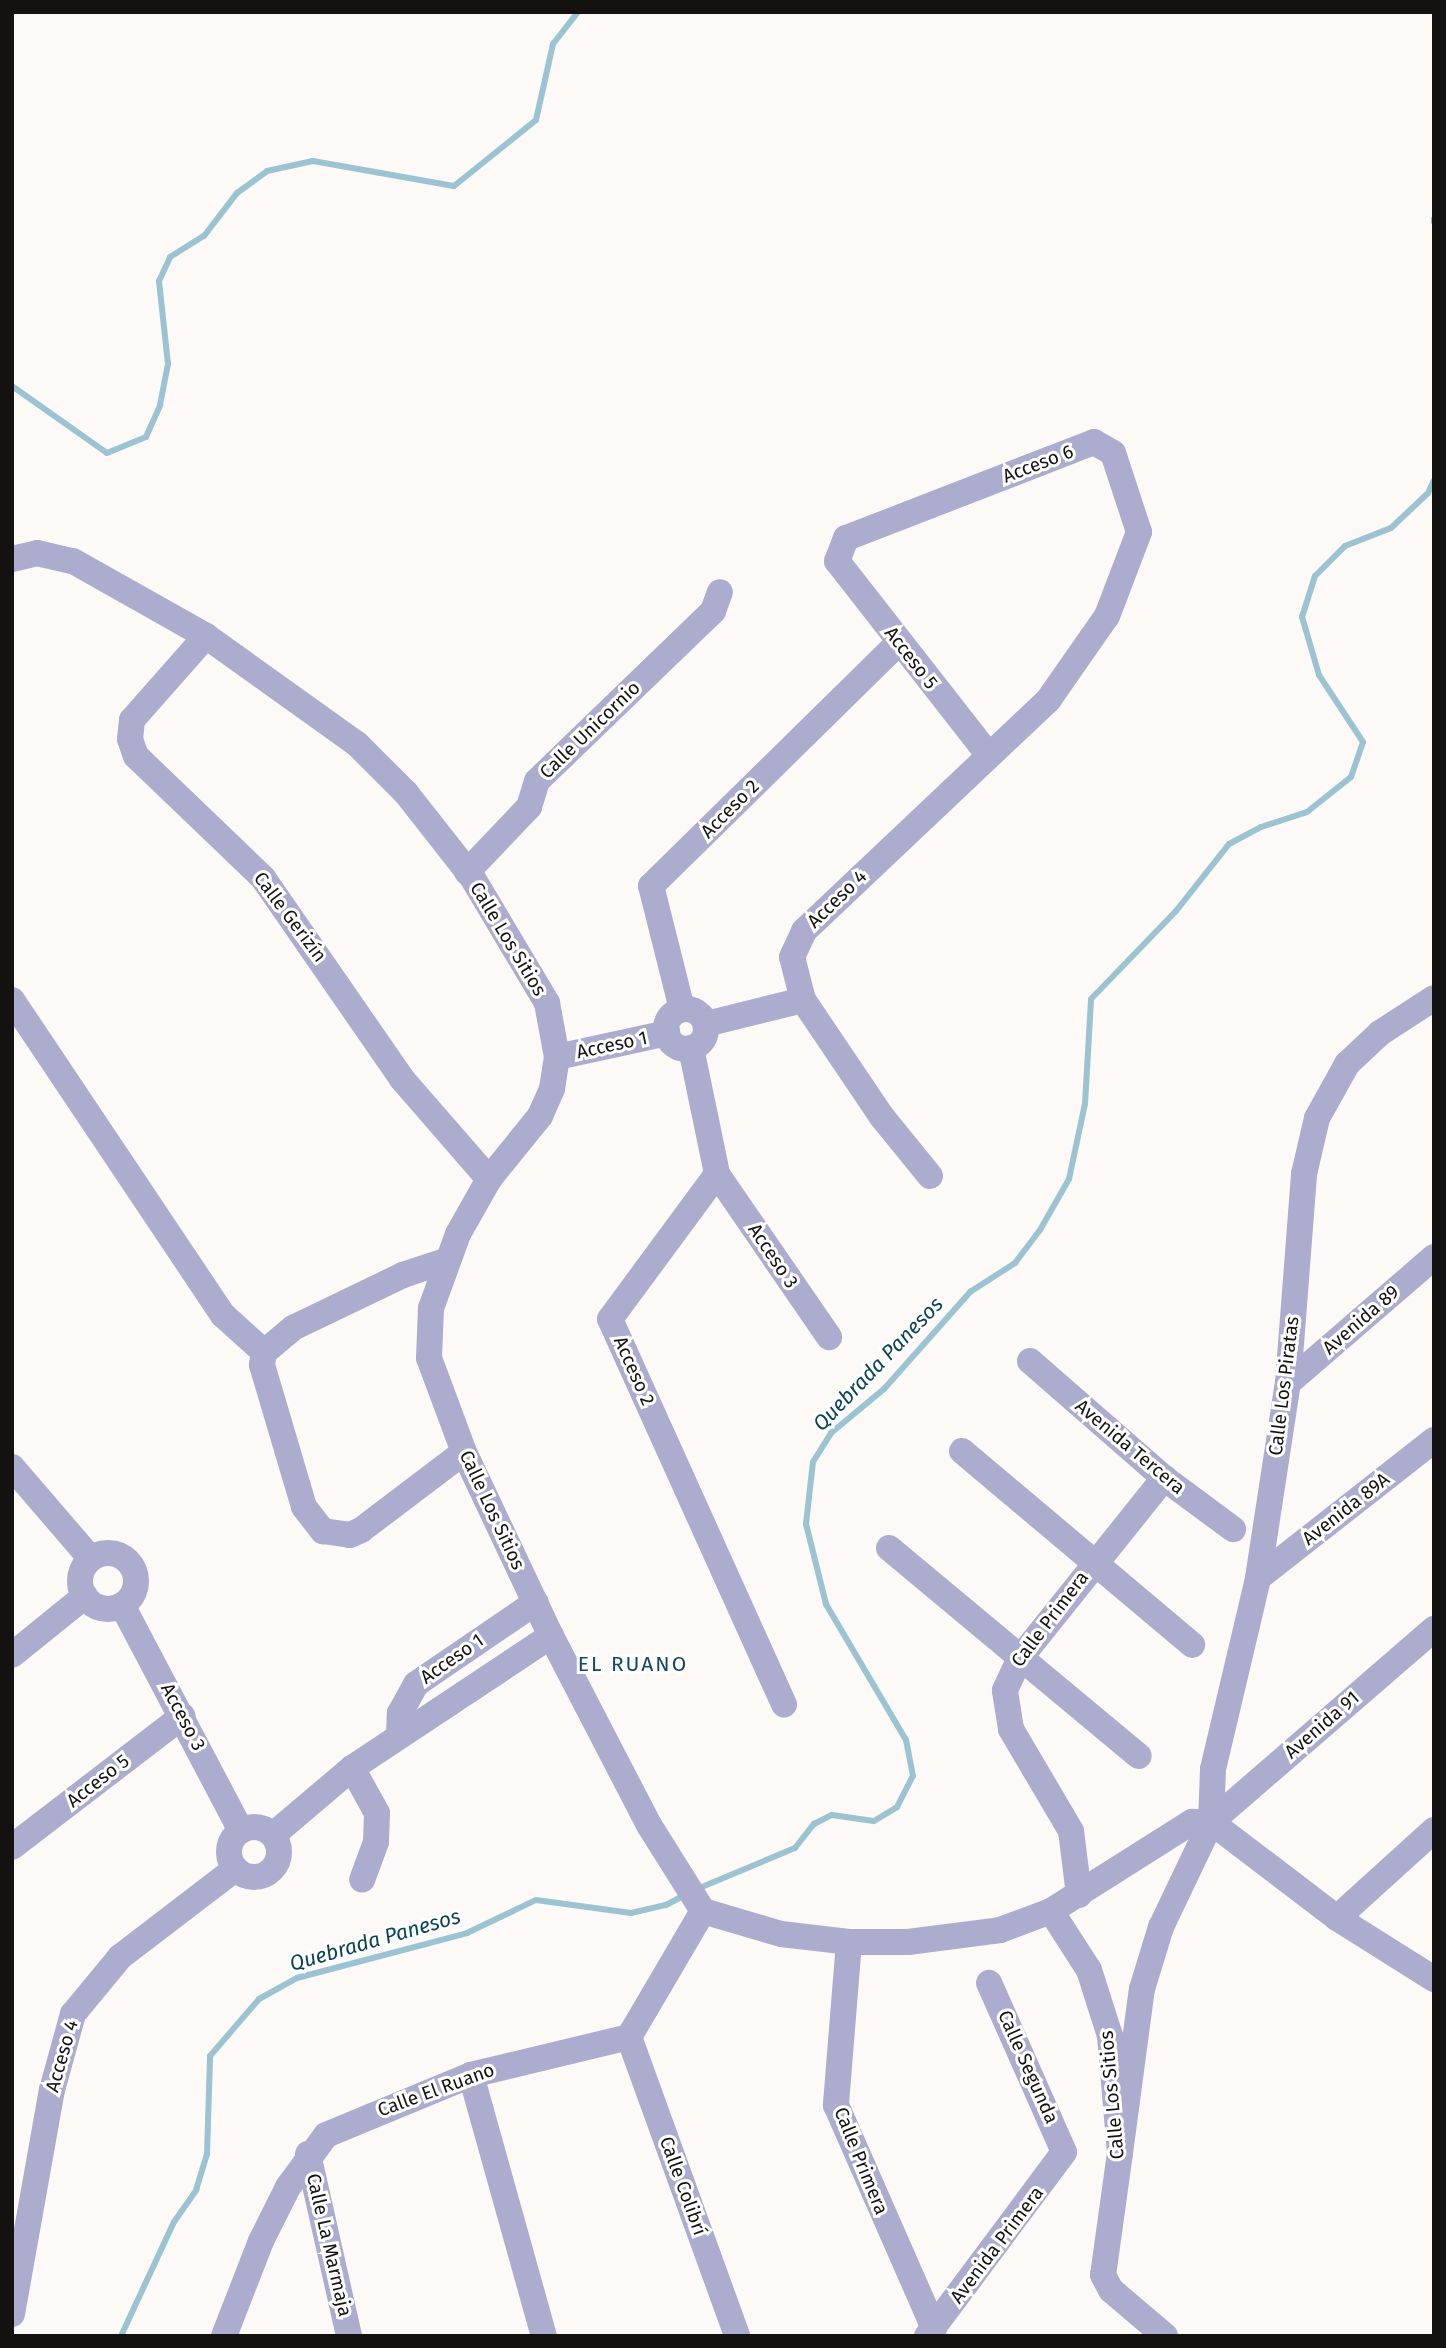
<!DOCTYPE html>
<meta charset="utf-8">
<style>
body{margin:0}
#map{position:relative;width:1446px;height:2348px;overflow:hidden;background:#fcf9f7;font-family:"Fira Sans",sans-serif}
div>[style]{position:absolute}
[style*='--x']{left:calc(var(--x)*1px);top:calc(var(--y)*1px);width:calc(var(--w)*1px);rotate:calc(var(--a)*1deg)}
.stream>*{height:6px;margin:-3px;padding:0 3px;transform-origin:3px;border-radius:3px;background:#9bc3d2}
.minor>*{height:26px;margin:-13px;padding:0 13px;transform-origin:13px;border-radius:13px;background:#abacce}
.minor>.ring{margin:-13px;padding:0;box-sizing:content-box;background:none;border:26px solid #abacce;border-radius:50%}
span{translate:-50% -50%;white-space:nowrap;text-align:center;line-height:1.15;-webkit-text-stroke:6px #fff;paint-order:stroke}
.street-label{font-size:19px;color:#131211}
.water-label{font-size:21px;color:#094455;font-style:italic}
.neighbourhood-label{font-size:21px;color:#13476a;letter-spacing:2px}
.frame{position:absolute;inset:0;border:14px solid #131211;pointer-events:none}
</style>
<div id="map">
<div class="stream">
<div style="--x:1434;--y:219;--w:3;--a:90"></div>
<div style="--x:12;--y:386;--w:116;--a:35.2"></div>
<div style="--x:107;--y:453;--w:42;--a:-22.3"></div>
<div style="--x:146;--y:437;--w:35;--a:-66"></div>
<div style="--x:160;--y:405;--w:42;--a:-79"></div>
<div style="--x:168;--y:364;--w:83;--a:-96.2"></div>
<div style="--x:159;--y:281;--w:26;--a:-65"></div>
<div style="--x:170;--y:257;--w:40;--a:-32"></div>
<div style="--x:204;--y:236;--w:54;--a:-52.5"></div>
<div style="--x:237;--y:193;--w:37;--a:-36"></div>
<div style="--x:267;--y:171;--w:47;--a:-12.3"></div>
<div style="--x:313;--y:161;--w:143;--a:10.1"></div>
<div style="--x:454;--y:186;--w:105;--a:-38.8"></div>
<div style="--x:536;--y:120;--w:78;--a:-77.4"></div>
<div style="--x:553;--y:44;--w:41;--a:-52"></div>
<div style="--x:697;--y:1889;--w:106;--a:-22.7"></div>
<div style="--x:795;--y:1848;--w:31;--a:-52"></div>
<div style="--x:814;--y:1824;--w:20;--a:-27"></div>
<div style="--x:832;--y:1815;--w:42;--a:8.1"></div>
<div style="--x:874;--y:1821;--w:27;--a:-31"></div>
<div style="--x:897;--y:1807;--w:35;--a:-63"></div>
<div style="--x:913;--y:1776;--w:37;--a:-101"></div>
<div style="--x:906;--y:1740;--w:158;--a:-120.5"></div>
<div style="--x:826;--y:1604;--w:82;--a:-104"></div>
<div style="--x:806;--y:1524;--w:62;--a:-83.6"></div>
<div style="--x:813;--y:1462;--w:34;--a:-58"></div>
<div style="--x:831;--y:1433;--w:69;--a:-39.7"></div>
<div style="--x:884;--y:1389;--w:130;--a:-48.4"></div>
<div style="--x:970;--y:1292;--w:54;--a:-32.8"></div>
<div style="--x:1015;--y:1263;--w:41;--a:-52.9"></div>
<div style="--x:1040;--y:1230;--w:59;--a:-60.4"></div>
<div style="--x:1069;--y:1179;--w:77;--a:-78"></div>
<div style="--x:1085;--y:1104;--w:105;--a:-86.7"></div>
<div style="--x:1091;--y:999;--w:122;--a:-46"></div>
<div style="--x:1176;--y:911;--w:85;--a:-51.7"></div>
<div style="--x:1229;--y:844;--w:36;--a:-28"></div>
<div style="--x:1261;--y:827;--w:48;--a:-18.1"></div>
<div style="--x:1307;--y:812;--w:56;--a:-38.5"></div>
<div style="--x:1351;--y:777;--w:37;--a:-71"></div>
<div style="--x:1363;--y:742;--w:80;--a:-123.3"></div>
<div style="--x:1319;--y:675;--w:60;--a:-106.3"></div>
<div style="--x:1302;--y:617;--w:43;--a:-72.4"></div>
<div style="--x:1315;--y:576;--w:42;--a:-45"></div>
<div style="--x:1345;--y:546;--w:49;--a:-21.4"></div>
<div style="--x:1391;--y:528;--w:51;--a:-43.4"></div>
<div style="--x:1428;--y:493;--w:14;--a:-65"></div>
<div style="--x:121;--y:2336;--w:126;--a:-65.1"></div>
<div style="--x:174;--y:2222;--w:39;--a:-55"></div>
<div style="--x:196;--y:2190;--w:38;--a:-73"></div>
<div style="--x:207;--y:2154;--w:98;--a:-88.2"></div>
<div style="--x:210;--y:2056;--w:75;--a:-49.3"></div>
<div style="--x:259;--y:1999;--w:43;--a:-28.9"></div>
<div style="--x:297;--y:1978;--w:176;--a:-14.8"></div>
<div style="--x:467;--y:1933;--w:76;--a:-25.6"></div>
<div style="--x:536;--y:1900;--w:96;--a:7.8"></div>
<div style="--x:631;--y:1913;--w:36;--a:-13"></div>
<div style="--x:666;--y:1905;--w:24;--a:-28"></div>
</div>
<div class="minor">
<div style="--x:12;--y:559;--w:26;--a:-13"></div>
<div style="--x:37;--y:553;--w:37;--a:13"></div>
<div style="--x:73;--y:561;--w:153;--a:29.4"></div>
<div style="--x:206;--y:636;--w:186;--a:35.6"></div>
<div style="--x:357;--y:744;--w:69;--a:45"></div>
<div style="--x:406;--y:793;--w:107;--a:51.8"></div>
<div style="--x:472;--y:877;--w:147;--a:59.2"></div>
<div style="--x:547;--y:1003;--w:55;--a:79.5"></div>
<div style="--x:557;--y:1057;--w:32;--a:99"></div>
<div style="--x:552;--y:1089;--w:30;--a:114"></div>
<div style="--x:540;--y:1116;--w:81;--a:129"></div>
<div style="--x:489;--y:1179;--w:63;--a:119.4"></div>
<div style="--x:458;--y:1234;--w:79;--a:110"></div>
<div style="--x:431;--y:1308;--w:50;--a:92.3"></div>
<div style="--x:429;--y:1358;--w:100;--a:69.6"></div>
<div style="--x:464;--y:1452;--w:204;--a:64.7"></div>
<div style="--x:551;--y:1636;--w:213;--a:62.6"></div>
<div style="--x:649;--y:1825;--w:102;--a:57.9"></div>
<div style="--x:703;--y:1911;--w:81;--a:16.4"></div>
<div style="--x:781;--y:1934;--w:68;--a:6.7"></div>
<div style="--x:849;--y:1942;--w:59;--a:0"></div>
<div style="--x:908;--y:1942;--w:93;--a:-7.4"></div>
<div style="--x:1000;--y:1930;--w:54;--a:-20.4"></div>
<div style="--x:1051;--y:1911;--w:167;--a:-32.3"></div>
<div style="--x:1192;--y:1822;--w:19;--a:0"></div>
<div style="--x:1211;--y:1822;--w:158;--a:37.3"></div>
<div style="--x:1337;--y:1918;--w:115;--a:32.2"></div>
<div style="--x:206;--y:636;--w:112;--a:131.4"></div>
<div style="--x:132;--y:720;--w:19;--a:96"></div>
<div style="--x:130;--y:739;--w:18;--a:71"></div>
<div style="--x:136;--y:756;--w:176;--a:43.8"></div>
<div style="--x:263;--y:878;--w:244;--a:55.3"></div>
<div style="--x:402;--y:1079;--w:133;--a:49"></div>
<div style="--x:467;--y:872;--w:90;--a:-46.4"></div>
<div style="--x:529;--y:807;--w:27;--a:-73"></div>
<div style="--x:537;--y:781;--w:245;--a:-44"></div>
<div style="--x:713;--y:611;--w:20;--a:-70"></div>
<div style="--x:12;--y:1000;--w:379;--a:56.2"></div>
<div style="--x:223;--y:1315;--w:55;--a:42.1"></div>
<div style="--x:682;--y:1009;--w:127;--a:-104.1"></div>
<div style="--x:651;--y:886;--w:346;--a:-44.5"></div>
<div class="ring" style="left:666px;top:1009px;width:14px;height:14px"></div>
<div style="--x:706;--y:1024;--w:100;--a:-13.9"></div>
<div style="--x:691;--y:1048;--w:129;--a:78.3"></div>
<div style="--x:717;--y:1174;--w:180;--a:126.4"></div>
<div style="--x:610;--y:1319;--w:423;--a:65.7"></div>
<div style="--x:557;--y:1057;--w:113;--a:-12.3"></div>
<div style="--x:717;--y:1174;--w:198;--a:55.5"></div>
<div style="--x:930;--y:1176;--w:76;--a:-129.1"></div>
<div style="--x:882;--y:1117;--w:141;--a:-124"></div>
<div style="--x:803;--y:1000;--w:44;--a:-104.3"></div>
<div style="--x:792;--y:957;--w:29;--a:-65"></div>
<div style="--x:804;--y:931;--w:337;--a:-43.4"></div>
<div style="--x:1049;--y:699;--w:101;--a:-55.1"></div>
<div style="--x:1107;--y:616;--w:90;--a:-69.1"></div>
<div style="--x:1139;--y:532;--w:83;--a:-108.2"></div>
<div style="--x:1113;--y:453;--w:22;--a:-150"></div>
<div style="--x:1094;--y:442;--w:266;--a:158.8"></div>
<div style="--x:846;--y:538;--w:25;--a:111"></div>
<div style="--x:837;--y:561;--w:245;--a:52"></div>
<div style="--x:445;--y:1261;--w:44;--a:161.6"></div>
<div style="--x:403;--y:1275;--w:122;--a:154.3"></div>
<div style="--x:293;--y:1328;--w:38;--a:140"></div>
<div style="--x:264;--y:1352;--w:13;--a:99"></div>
<div style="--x:262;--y:1365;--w:148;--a:73.5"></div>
<div style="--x:304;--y:1507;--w:31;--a:52"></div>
<div style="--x:323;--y:1531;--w:27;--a:8"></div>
<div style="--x:350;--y:1535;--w:12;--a:-24"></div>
<div style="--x:361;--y:1530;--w:129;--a:-37.1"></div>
<div style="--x:1030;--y:1361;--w:178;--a:41.1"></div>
<div style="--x:1164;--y:1478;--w:86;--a:36.5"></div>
<div style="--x:1288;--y:1383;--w:193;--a:-40.8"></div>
<div style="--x:962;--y:1451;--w:301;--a:40.1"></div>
<div style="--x:12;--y:1467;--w:121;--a:49.3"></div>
<div style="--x:889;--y:1548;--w:325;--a:39.8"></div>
<div class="ring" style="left:80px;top:1553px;width:30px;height:30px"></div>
<div style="--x:1258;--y:1578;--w:224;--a:-38.1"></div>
<div style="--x:122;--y:1605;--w:255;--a:62.2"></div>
<div style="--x:12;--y:1655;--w:94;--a:-38.9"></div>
<div style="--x:399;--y:1736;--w:23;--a:-88"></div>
<div style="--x:400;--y:1713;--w:33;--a:-61"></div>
<div style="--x:416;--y:1684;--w:145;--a:-34.3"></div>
<div style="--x:352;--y:1768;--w:51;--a:60.9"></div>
<div style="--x:377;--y:1813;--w:29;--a:92"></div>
<div style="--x:376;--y:1842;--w:40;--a:110.2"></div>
<div style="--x:1211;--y:1822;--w:53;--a:-87.8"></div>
<div style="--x:1213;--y:1769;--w:196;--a:-76.7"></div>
<div style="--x:1258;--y:1578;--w:197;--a:-81.3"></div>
<div style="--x:1288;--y:1383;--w:210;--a:-85.6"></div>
<div style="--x:1304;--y:1174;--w:57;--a:-76.9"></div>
<div style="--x:1317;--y:1118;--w:62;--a:-60.9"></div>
<div style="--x:1347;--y:1064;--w:45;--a:-43.2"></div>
<div style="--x:1380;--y:1033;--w:64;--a:-32.9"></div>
<div class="ring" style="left:229px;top:1827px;width:24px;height:24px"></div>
<div style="--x:273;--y:1835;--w:104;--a:-40.3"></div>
<div style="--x:352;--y:1768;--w:239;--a:-33.6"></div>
<div style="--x:12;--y:1847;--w:215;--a:-37.5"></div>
<div style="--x:1079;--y:1895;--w:64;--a:-97.1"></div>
<div style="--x:1071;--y:1831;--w:118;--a:-120.5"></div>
<div style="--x:1011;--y:1729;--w:39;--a:-99"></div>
<div style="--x:1005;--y:1690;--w:35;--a:-65"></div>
<div style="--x:1020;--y:1658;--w:231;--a:-51.3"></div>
<div style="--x:1051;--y:1911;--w:70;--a:57.2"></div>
<div style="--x:1089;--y:1970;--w:69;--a:72.3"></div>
<div style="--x:1110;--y:2036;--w:117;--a:85.1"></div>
<div style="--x:1120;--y:2153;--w:123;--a:97.9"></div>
<div style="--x:1103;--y:2275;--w:17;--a:62"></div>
<div style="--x:1111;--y:2290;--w:71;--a:40.4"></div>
<div style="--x:1337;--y:1918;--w:131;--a:-42.2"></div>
<div style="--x:849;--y:1942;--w:164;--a:94.6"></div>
<div style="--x:836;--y:2105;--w:244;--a:66.3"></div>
<div style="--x:629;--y:2037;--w:318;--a:70.1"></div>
<div style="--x:471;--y:2075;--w:271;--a:74.4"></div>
<div style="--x:1120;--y:2153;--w:165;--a:-82.4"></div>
<div style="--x:1142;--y:1989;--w:65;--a:-73"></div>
<div style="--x:1161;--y:1927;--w:116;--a:-64.5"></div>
<div style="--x:1211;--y:1822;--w:295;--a:-40.9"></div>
<div style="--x:308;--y:2154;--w:187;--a:77.3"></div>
<div style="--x:12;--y:2314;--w:228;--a:-79.9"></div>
<div style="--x:52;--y:2090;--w:79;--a:-74.6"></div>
<div style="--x:73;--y:2014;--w:74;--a:-50.5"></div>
<div style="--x:120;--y:1957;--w:145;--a:-37.4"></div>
<div style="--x:224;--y:2336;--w:102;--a:-68.7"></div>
<div style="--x:261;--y:2241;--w:60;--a:-63.4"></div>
<div style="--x:288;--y:2187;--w:64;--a:-53.8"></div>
<div style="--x:326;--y:2135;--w:157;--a:-22.5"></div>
<div style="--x:471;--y:2075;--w:163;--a:-13.5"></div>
<div style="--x:629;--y:2037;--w:146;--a:-59.6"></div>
<div style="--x:927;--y:2336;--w:229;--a:-53.3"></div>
<div style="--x:1064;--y:2152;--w:185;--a:-113.9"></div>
</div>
<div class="street-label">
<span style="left:1038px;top:464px;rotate:-21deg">Acceso 6</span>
<span style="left:911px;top:658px;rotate:52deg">Acceso 5</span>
<span style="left:590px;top:730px;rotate:-44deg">Calle Unicornio</span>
<span style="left:730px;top:809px;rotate:-45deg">Acceso 2</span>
<span style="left:837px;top:899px;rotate:-44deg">Acceso 4</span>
<span style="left:290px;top:917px;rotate:53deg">Calle Gerizín</span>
<span style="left:508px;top:939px;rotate:59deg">Calle Los Sitios</span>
<span style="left:612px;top:1045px;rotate:-12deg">Acceso 1</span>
<span style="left:773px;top:1256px;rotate:56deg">Acceso 3</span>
<span style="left:1361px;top:1320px;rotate:-41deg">Avenida 89</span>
<span style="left:634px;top:1371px;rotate:66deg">Acceso 2</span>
<span style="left:1284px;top:1386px;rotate:-83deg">Calle Los Piratas</span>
<span style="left:1130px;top:1447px;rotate:40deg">Avenida Tercera</span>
<span style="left:1346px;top:1509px;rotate:-38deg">Avenida 89A</span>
<span style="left:492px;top:1510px;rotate:65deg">Calle Los Sitios</span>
<span style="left:1050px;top:1619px;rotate:-53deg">Calle Primera</span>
<span style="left:452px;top:1659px;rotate:-35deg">Acceso 1</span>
<span style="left:183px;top:1717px;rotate:62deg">Acceso 3</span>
<span style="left:1322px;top:1725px;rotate:-41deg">Avenida 91</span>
<span style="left:98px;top:1781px;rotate:-38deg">Acceso 5</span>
<span style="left:62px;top:2056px;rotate:-74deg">Acceso 4</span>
<span style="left:1028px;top:2067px;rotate:66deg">Calle Segunda</span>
<span style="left:436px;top:2090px;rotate:-20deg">Calle El Ruano</span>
<span style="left:1112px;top:2095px;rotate:-95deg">Calle Los Sitios</span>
<span style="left:861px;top:2161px;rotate:68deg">Calle Primera</span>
<span style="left:683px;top:2186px;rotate:70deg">Calle Colibrí</span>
<span style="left:329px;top:2245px;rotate:77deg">Calle La Marmaja</span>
<span style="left:997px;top:2245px;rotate:-53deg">Avenida Primera</span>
</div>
<div class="water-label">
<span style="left:878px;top:1364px;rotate:-46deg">Quebrada Panesos</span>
<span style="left:375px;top:1940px;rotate:-16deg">Quebrada Panesos</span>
</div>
<div class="neighbourhood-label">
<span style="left:633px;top:1664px">EL RUANO</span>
</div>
<div class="frame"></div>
</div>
